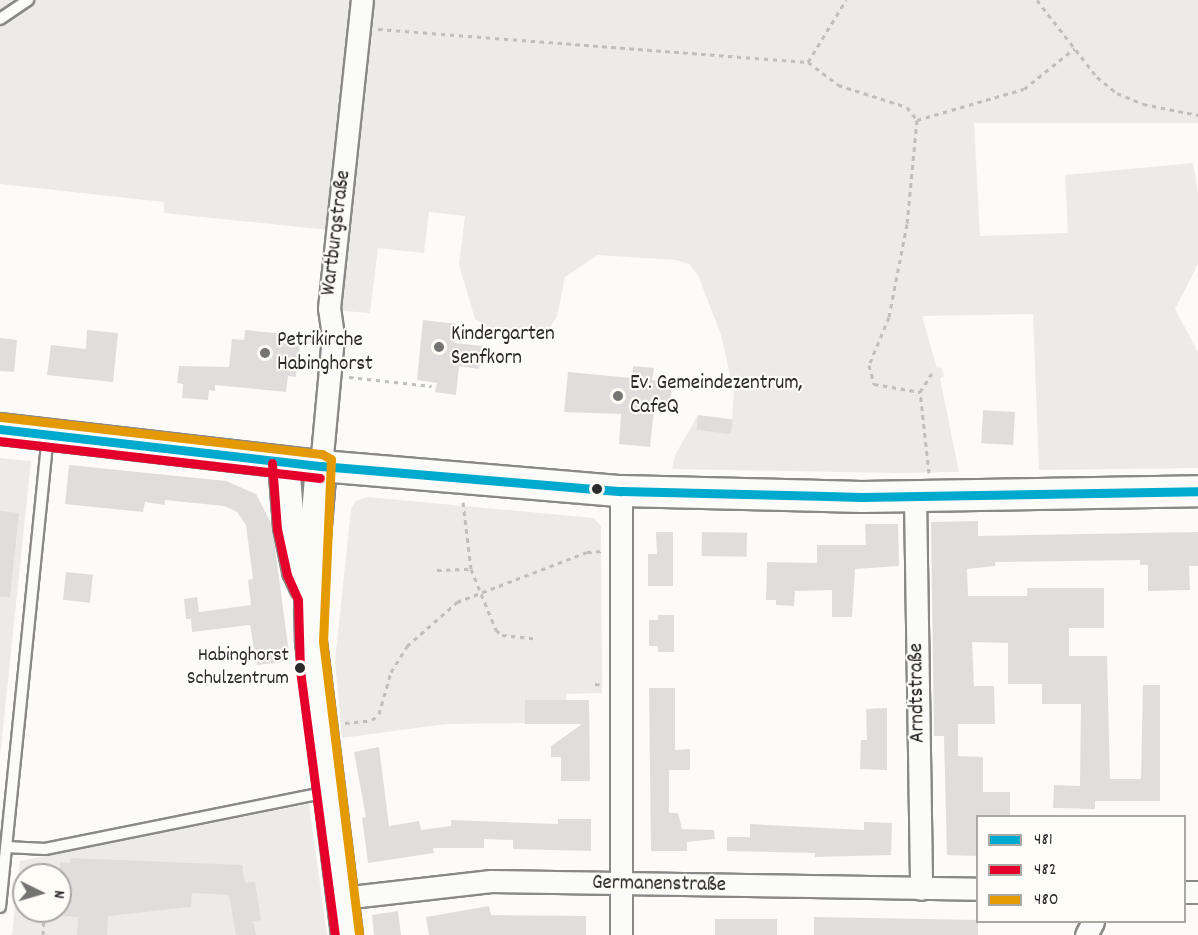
<!DOCTYPE html>
<meta charset="utf-8">
<style>
body{margin:0}
#map{position:relative;width:1198px;height:935px;overflow:hidden;background:#fcfbf8;font-family:Dekko,sans-serif}
div>[style]{position:absolute}
[style*='--x']{left:calc(var(--x)*1px);top:calc(var(--y)*1px);width:calc(var(--w)*1px);rotate:calc(var(--a)*1deg)}
.built>*{inset:0;background:#ecebe7}
.green>*{inset:0;background:#ecebe8}
.building>*{inset:0;background:#dfdedc;transform-origin:0 0}
.path>*{height:3px;margin-top:-1.5px;transform-origin:0;background:repeating-linear-gradient(90deg,#c0bfbc 0 4.5px,transparent 0 9px)}
.roads{filter:drop-shadow(2px 0 #898987) drop-shadow(-2px 0 #898987) drop-shadow(0 2px #898987) drop-shadow(0 -2px #898987)}
.lane>*{height:10px;margin:-5px;padding:0 5px;transform-origin:5px;border-radius:5px;background:#fbfbf9}
.street>*{height:21px;margin:-10.5px;padding:0 10.5px;transform-origin:10.5px;border-radius:10.5px;background:#fbfbf9}
.secondary>*{height:30px;margin:-15px;padding:0 15px;transform-origin:15px;border-radius:15px;background:#fbfbf9}
.bus-1>*{height:9px;margin:-4.5px;padding:0 4.5px;transform-origin:4.5px;border-radius:4.5px;background:#00a9ce}
.bus-2>*{height:9px;margin:-4.5px;padding:0 4.5px;transform-origin:4.5px;border-radius:4.5px;background:#e4002b}
.bus-3>*{height:9px;margin:-4.5px;padding:0 4.5px;transform-origin:4.5px;border-radius:4.5px;background:#e39a04}
.dots>*{width:16px;height:16px;translate:-50% -50%;box-sizing:border-box;border:3px solid #fdfcf7;border-radius:50%}
span{translate:-50% -50%;white-space:nowrap;text-align:center;line-height:1.15;-webkit-text-stroke:4.5px #fdfcf7;paint-order:stroke}
.bus-label{font-size:20px;color:#2b2b2b}
.right{translate:-100% -50%;text-align:right}
.street-label{font-size:21px;color:#2b2b2b}
.poi-label{font-size:21px;color:#2b2b2b}
.left{translate:0 -50%;text-align:left}
.legend{position:absolute;left:976px;top:815px;width:210px;height:108px;box-sizing:border-box;background:#fdfcf7;border:2px solid #a9a8a5;margin:0;padding:8px 10px;list-style:none;font-size:18px;color:#2b2b2b}
.legend li{display:flex;align-items:center;gap:12px;height:30px}
.legend b{width:30px;border:2px solid #a9a8a5}
.north{position:absolute;left:12px;top:863px;width:60px;height:60px;box-sizing:border-box;background:#fdfcf7;border:2px solid #a9a8a5;border-radius:50%;rotate:95deg;font-size:16px;font-weight:700;line-height:24px;text-align:center;color:#2b2b2b}
.north::after{content:'';display:block;margin:auto;width:21px;height:27px;background:#747473;clip-path:polygon(50% 0,100% 100%,50% 72%,0 100%)}
</style>
<div id="map">
<div class="built">
<div style="clip-path:polygon(0 0,47px 0,0 28px)"></div>
<div style="clip-path:polygon(0 458px,31px 461px,0 757px)"></div>
<div style="clip-path:polygon(evenodd,309px 804px,327px 935px,12px 935px,20px 861px,309px 804px,24px 875px,60px 875px,60px 911px,24px 911px,24px 875px)"></div>
</div>
<div class="green">
<div style="clip-path:polygon(47px 0,354px 0,329px 230px,164px 213px,164px 202px,0 184px,0 28px)"></div>
<div style="clip-path:polygon(365px 0,1198px 0,1198px 123px,974px 123px,980px 236px,1068px 233px,1065px 175px,1193px 163px,1198px 192px,1198px 264px,1175px 309px,1198px 352px,1198px 468px,1039px 470px,1033px 314px,922px 316px,937px 368px,941px 367px,944px 376px,940px 378px,959px 472px,895px 473px,672px 469px,675px 455px,698px 415px,696px 430px,731px 434px,734px 392px,721px 335px,698px 275px,689px 264px,676px 260px,598px 255px,565px 277px,557px 316px,551px 326px,536px 331px,489px 328px,475px 319px,459px 265px,465px 216px,429px 212px,424px 253px,378px 248px,370px 313px,332px 310px)"></div>
<div style="clip-path:polygon(367px 497px,594px 518px,601px 526px,602px 693px,567px 694px,566px 700px,525px 723px,446px 724px,342px 738px,335px 661px,351px 509px,356px 501px)"></div>
</div>
<div class="building">
<div style="clip-path:polygon(423px 320px,457px 324px,455px 343px,482px 346px,479px 369px,459px 366px,456px 395px,435px 392px,437px 383px,417px 380px)"></div>
<div style="clip-path:polygon(87px 330px,118px 333px,113px 382px,47px 375px,51px 345px,86px 349px)"></div>
<div style="clip-path:polygon(245px 330px,285px 334px,284px 343px,300px 345px,296px 377px,288px 376px,286px 392px,215px 385px,215px 391px,209px 390px,208px 400px,182px 398px,183px 384px,177px 383px,179px 366px,229px 367px,232px 339px,244px 340px)"></div>
<div style="clip-path:polygon(0 338px,17px 340px,14px 372px,0 371px)"></div>
<div style="clip-path:polygon(633px 366px,654px 368px,652px 380px,672px 382px,670px 412px,654px 410px,650px 447px,619px 444px,621px 414px,564px 412px,568px 372px,632px 378px)"></div>
<div style="left:1015px;top:412px;width:33px;height:32px;rotate:93deg"></div>
<div style="left:698px;top:415px;width:35px;height:15px;rotate:7deg"></div>
<div style="clip-path:polygon(69px 465px,226px 481px,256px 494px,272px 525px,290px 661px,257px 665px,250px 625px,192px 632px,191px 619px,186px 619px,184px 599px,197px 597px,199px 612px,251px 605px,248px 580px,253px 579px,246px 525px,237px 512px,224px 506px,165px 500px,165px 505px,145px 502px,143px 512px,65px 504px)"></div>
<div style="clip-path:polygon(0 511px,19px 513px,10px 597px,0 597px)"></div>
<div style="clip-path:polygon(978px 521px,978px 536px,1198px 532px,1198px 566px,1189px 566px,1190px 590px,1148px 591px,1148px 565px,1140px 565px,1140px 560px,995px 562px,995px 566px,967px 569px,968px 596px,1027px 596px,1027px 588px,1104px 588px,1104px 628px,1069px 628px,1069px 656px,1107px 656px,1110px 779px,1141px 779px,1143px 685px,1160px 685px,1160px 801px,1095px 801px,1095px 809px,1053px 808px,1054px 785px,1080px 786px,1081px 704px,1042px 704px,1042px 684px,1008px 684px,1008px 643px,972px 642px,974px 686px,994px 686px,995px 724px,958px 724px,958px 756px,983px 757px,983px 792px,1010px 792px,1010px 816px,978px 816px,978px 856px,947px 855px,944px 736px,934px 736px,931px 522px)"></div>
<div style="clip-path:polygon(865px 524px,898px 524px,899px 566px,855px 569px,852px 617px,832px 617px,832px 590px,795px 591px,794px 606px,776px 605px,776px 600px,766px 600px,767px 562px,817px 563px,817px 545px,866px 545px)"></div>
<div style="clip-path:polygon(656px 532px,673px 532px,673px 586px,648px 586px,648px 554px,657px 554px)"></div>
<div style="left:702px;top:532px;width:45px;height:24px;rotate:1deg"></div>
<div style="left:66px;top:572px;width:27px;height:28px;rotate:6deg"></div>
<div style="clip-path:polygon(658px 615px,674px 615px,674px 652px,658px 652px,658px 646px,649px 646px,649px 620px,658px 620px)"></div>
<div style="clip-path:polygon(649px 688px,675px 688px,675px 750px,690px 749px,690px 770px,669px 770px,669px 813px,678px 813px,682px 829px,714px 830px,715px 839px,687px 842px,687px 851px,651px 851px)"></div>
<div style="clip-path:polygon(525px 700px,589px 700px,590px 781px,561px 781px,561px 757px,551px 757px,551px 746px,582px 724px,525px 724px)"></div>
<div style="clip-path:polygon(887px 708px,887px 770px,860px 769px,861px 740px,867px 740px,866px 709px)"></div>
<div style="clip-path:polygon(379px 747px,389px 826px,419px 821px,421px 830px,451px 826px,451px 820px,558px 824px,558px 819px,591px 819px,591px 851px,513px 849px,513px 840px,484px 839px,484px 848px,433px 848px,434px 853px,368px 863px,362px 818px,366px 817px,354px 752px)"></div>
<div style="clip-path:polygon(864px 822px,892px 823px,891px 855px,815px 857px,815px 853px,727px 851px,727px 837px,750px 837px,750px 824px,864px 830px)"></div>
<div style="clip-path:polygon(70px 858px,242px 865px,245px 883px,255px 882px,261px 920px,253px 921px,256px 935px,236px 935px,229px 895px,192px 893px,191px 907px,108px 916px,107px 935px,77px 935px,78px 917px,60px 916px,60px 862px,70px 863px)"></div>
<div style="clip-path:polygon(489px 906px,491px 915px,586px 916px,586px 935px,429px 935px,426px 917px)"></div>
<div style="clip-path:polygon(398px 911px,401px 935px,374px 935px,372px 915px)"></div>
<div style="clip-path:polygon(814px 917px,978px 920px,978px 935px,814px 935px)"></div>
<div style="left:777px;top:919px;width:16px;height:62px;rotate:90deg"></div>
</div>
<div class="path">
<div style="--x:1037;--y:0;--w:98;--a:52.1"></div>
<div style="--x:1097;--y:77;--w:26;--a:39"></div>
<div style="--x:1117;--y:93;--w:28;--a:23"></div>
<div style="--x:1143;--y:104;--w:56;--a:11.3"></div>
<div style="--x:378;--y:29;--w:431;--a:4.4"></div>
<div style="--x:808;--y:62;--w:38;--a:37"></div>
<div style="--x:838;--y:85;--w:72;--a:17.7"></div>
<div style="--x:907;--y:107;--w:16;--a:52"></div>
<div style="--x:917;--y:120;--w:104;--a:95.5"></div>
<div style="--x:907;--y:224;--w:95;--a:101"></div>
<div style="--x:889;--y:317;--w:52;--a:112.6"></div>
<div style="--x:869;--y:365;--w:20;--a:75"></div>
<div style="--x:874;--y:384;--w:47;--a:9.9"></div>
<div style="--x:808;--y:62;--w:73;--a:-58.5"></div>
<div style="--x:917;--y:120;--w:111;--a:-16.2"></div>
<div style="--x:1024;--y:89;--w:65;--a:-38.8"></div>
<div style="--x:349;--y:377;--w:83;--a:6.2"></div>
<div style="--x:929;--y:473;--w:81;--a:-96.3"></div>
<div style="--x:920;--y:392;--w:22;--a:-58"></div>
<div style="--x:463;--y:502;--w:67;--a:83.2"></div>
<div style="--x:471;--y:569;--w:66;--a:67.7"></div>
<div style="--x:496;--y:630;--w:8;--a:40"></div>
<div style="--x:502;--y:635;--w:36;--a:6"></div>
<div style="--x:437;--y:570;--w:34;--a:-2"></div>
<div style="--x:595;--y:684;--w:8;--a:7"></div>
<div style="--x:345;--y:723;--w:27;--a:-6"></div>
<div style="--x:372;--y:720;--w:9;--a:-41"></div>
<div style="--x:379;--y:714;--w:44;--a:-74.1"></div>
<div style="--x:391;--y:672;--w:31;--a:-58"></div>
<div style="--x:407;--y:646;--w:67;--a:-41.3"></div>
<div style="--x:457;--y:602;--w:139;--a:-21"></div>
<div style="--x:587;--y:552;--w:15;--a:-4"></div>
<div style="--x:44;--y:875;--w:12;--a:-90"></div>
<div style="--x:43;--y:935;--w:24;--a:-88"></div>
</div>
<div class="roads">
<div class="lane">
<div style="--x:0;--y:19;--w:34;--a:-34"></div>
<div style="--x:6;--y:847;--w:39;--a:3"></div>
<div style="--x:45;--y:849;--w:289;--a:-11.4"></div>
<div style="--x:0;--y:907;--w:471;--a:-84.2"></div>
</div>
<div class="street">
<div style="--x:321;--y:466;--w:131;--a:-84.7"></div>
<div style="--x:333;--y:336;--w:28;--a:-98"></div>
<div style="--x:329;--y:308;--w:310;--a:-83.9"></div>
<div style="--x:621;--y:491;--w:444;--a:90"></div>
<div style="--x:915;--y:497;--w:392;--a:89.1"></div>
<div style="--x:1184;--y:892;--w:14;--a:0"></div>
<div style="--x:342;--y:898;--w:150;--a:-6.5"></div>
<div style="--x:491;--y:881;--w:487;--a:0.9"></div>
<div style="--x:1086;--y:935;--w:15;--a:-62"></div>
</div>
<div class="secondary">
<div style="--x:0;--y:429;--w:323;--a:6.6"></div>
<div style="--x:321;--y:466;--w:301;--a:4.8"></div>
<div style="--x:621;--y:491;--w:241;--a:1.4"></div>
<div style="--x:862;--y:497;--w:336;--a:-1"></div>
<div style="--x:284;--y:462;--w:65;--a:85.6"></div>
<div style="--x:289;--y:527;--w:45;--a:78.4"></div>
<div style="--x:298;--y:571;--w:17;--a:65"></div>
<div style="--x:321;--y:466;--w:131;--a:94.8"></div>
<div style="--x:310;--y:597;--w:45;--a:88.7"></div>
<div style="--x:311;--y:642;--w:295;--a:83"></div>
</div>
</div>
<div class="bus-1">
<div style="--x:0;--y:429;--w:323;--a:6.6"></div>
<div style="--x:321;--y:466;--w:301;--a:4.8"></div>
<div style="--x:621;--y:491;--w:241;--a:1.4"></div>
<div style="--x:862;--y:497;--w:336;--a:-1"></div>
</div>
<div class="bus-2">
<div style="--x:0;--y:441;--w:322;--a:6.6"></div>
<div style="--x:272;--y:463;--w:66;--a:85.7"></div>
<div style="--x:277;--y:529;--w:47;--a:77.7"></div>
<div style="--x:287;--y:575;--w:27;--a:66"></div>
<div style="--x:298;--y:600;--w:70;--a:88.4"></div>
<div style="--x:300;--y:670;--w:267;--a:82.5"></div>
</div>
<div class="bus-3">
<div style="--x:1;--y:417;--w:323;--a:6.6"></div>
<div style="--x:322;--y:454;--w:10;--a:29"></div>
<div style="--x:331;--y:459;--w:182;--a:92.5"></div>
<div style="--x:323;--y:641;--w:295;--a:83"></div>
</div>
<div class="dots">
<div style="left:439px;top:347px;background:#747473"></div>
<div style="left:265px;top:353px;background:#747473"></div>
<div style="left:618px;top:396px;background:#747473"></div>
<div style="left:597px;top:489px;background:#2b2b2b"></div>
<div style="left:300px;top:668px;background:#2b2b2b"></div>
</div>
<div class="bus-label">
<span class="right" style="left:289px;top:668px">Habinghorst<br>Schulzentrum</span>
</div>
<div class="street-label">
<span style="left:337px;top:233px;rotate:-83deg">Wartburgstraße</span>
<span style="left:918px;top:693px;rotate:-91deg">Arndtstraße</span>
<span style="left:659px;top:885px;rotate:1deg">Germanenstraße</span>
</div>
<div class="poi-label">
<span class="left" style="left:451px;top:347px">Kindergarten<br>Senfkorn</span>
<span class="left" style="left:277px;top:353px">Petrikirche<br>Habinghorst</span>
<span class="left" style="left:630px;top:396px">Ev. Gemeindezentrum,<br>CafeQ</span>
</div>
<ul class="legend">
<li><b style="height:8px;background:#00a9ce"></b>481</li>
<li><b style="height:8px;background:#e4002b"></b>482</li>
<li><b style="height:8px;background:#e39a04"></b>480</li>
</ul>
<div class="north">N</div>
</div>
